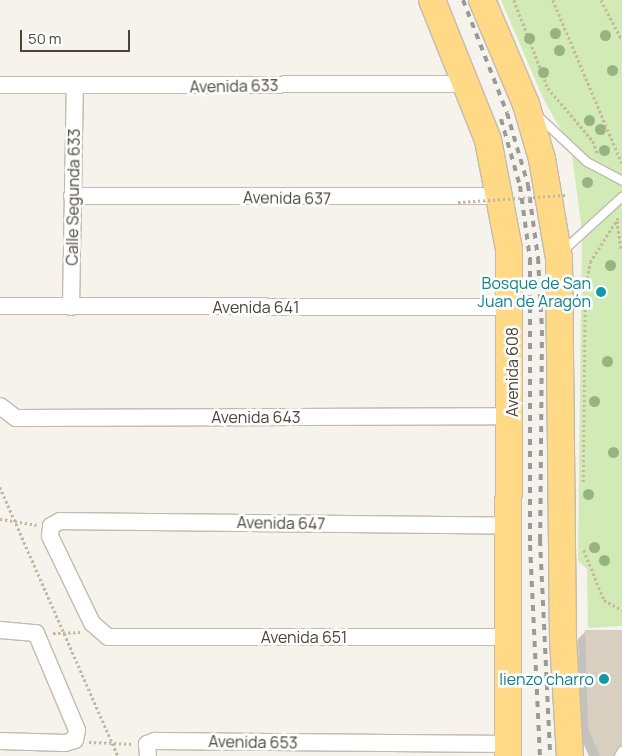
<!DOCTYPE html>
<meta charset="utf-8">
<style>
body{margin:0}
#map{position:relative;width:622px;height:756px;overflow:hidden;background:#f6f3ec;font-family:Manrope,sans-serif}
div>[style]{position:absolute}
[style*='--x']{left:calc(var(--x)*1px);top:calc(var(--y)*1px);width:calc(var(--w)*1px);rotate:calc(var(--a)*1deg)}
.green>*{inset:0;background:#d2eab5}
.shadow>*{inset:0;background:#0003}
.building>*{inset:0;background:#d8cfc1}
.path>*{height:2.5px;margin-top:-1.25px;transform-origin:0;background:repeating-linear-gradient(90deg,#c4b79f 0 2.5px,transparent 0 5px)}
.roads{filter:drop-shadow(1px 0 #c2bbae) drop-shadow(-1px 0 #c2bbae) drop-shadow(0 1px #c2bbae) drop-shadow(0 -1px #c2bbae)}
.service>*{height:8px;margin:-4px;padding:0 4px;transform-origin:4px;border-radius:4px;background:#fff}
.minor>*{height:16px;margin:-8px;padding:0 8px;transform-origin:8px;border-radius:8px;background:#fff}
.trunk>*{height:26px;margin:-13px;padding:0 13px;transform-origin:13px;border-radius:13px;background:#ffd985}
.rail>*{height:4px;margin-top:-2px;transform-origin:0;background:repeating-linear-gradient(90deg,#9a9a9a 0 6px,transparent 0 12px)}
.path-bridge>*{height:2.5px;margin-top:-1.25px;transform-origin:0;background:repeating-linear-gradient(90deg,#c4b79f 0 2.5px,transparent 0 5px)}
.trees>*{width:11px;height:11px;margin:-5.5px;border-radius:50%;background:#97b381}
.dots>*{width:14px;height:14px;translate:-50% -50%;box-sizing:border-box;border:2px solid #fff;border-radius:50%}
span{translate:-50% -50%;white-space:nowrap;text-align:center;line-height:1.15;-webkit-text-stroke:5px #fff;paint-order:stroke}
.street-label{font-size:16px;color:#4b4439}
.culture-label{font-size:16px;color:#0d838f}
.right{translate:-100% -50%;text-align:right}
.scale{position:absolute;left:20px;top:30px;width:110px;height:22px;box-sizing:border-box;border:2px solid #4b4439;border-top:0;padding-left:6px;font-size:15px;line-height:18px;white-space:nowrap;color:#4b4439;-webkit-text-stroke:4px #fff;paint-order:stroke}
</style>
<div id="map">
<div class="green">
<div style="clip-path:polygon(501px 0,622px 0,622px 626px,588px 628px,587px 569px,578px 561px,582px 231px,571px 148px,543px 98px)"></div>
</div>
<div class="shadow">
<div style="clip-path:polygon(586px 631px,622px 631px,622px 756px,615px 752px,614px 756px,589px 756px,580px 736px,578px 639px)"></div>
</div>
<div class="building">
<div style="clip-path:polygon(585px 630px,622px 630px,622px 745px,613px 756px,600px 756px,588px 728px)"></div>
</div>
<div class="path">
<div style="--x:514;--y:0;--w:94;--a:68.9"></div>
<div style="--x:548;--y:88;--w:70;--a:49.7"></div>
<div style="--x:593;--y:141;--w:15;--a:70"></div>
<div style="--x:553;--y:0;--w:177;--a:67.1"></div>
<div style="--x:601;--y:0;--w:45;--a:62.3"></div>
<div style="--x:617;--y:221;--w:30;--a:81"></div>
<div style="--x:583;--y:482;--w:194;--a:-89.4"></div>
<div style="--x:585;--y:288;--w:26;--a:-79"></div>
<div style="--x:590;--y:262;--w:52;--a:-57.5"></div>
<div style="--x:0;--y:487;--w:294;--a:66.3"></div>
<div style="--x:0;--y:519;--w:37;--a:9"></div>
<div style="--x:584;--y:550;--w:54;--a:68.2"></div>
<div style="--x:604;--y:600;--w:21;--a:29"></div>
<div style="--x:53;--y:633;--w:27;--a:-2"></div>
<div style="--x:89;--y:742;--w:44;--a:2.6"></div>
</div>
<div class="roads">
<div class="service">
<div style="--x:539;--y:117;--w:66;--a:43.2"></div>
<div style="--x:587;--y:162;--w:40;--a:28"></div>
<div style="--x:564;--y:250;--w:79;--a:-42.4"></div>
<div style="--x:619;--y:756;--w:6;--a:-59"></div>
</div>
<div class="minor">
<div style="--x:0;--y:85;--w:468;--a:-0.1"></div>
<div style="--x:72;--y:196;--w:429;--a:0"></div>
<div style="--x:0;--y:306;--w:512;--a:0.11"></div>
<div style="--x:71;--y:307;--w:220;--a:-89"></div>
<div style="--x:0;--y:406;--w:20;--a:37"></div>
<div style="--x:16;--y:418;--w:496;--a:-0.2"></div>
<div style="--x:0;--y:630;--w:36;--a:5"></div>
<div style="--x:36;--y:633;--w:105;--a:67.1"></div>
<div style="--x:77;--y:730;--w:10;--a:101"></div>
<div style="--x:75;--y:740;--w:10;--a:163"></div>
<div style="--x:65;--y:743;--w:65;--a:-178.2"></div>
<div style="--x:510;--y:637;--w:402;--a:180"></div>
<div style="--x:108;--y:637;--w:21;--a:-139"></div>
<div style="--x:92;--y:623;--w:97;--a:-115.8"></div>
<div style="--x:50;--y:536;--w:10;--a:-84"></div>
<div style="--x:51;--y:526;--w:10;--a:-29"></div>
<div style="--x:60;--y:521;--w:451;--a:0.6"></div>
<div style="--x:148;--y:756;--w:12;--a:-95"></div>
<div style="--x:147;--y:744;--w:9;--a:-21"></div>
<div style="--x:155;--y:741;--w:354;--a:0.5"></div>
</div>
<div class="trunk">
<div style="--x:432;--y:0;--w:151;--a:68.2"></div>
<div style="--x:488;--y:140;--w:111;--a:79.1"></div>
<div style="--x:509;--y:249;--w:507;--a:90.11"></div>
<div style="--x:482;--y:0;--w:113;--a:67.1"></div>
<div style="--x:526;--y:104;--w:57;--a:73.8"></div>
<div style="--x:542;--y:159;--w:100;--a:80.3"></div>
<div style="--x:559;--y:258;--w:381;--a:89.4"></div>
<div style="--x:563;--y:639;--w:117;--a:86.6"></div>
</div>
</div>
<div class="rail">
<div style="--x:463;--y:0;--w:121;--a:68.7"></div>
<div style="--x:507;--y:113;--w:75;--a:73.7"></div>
<div style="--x:528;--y:185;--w:74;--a:82.2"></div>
<div style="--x:538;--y:258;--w:72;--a:86.8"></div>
<div style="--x:542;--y:330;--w:210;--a:90.5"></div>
<div style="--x:540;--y:540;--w:216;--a:87.3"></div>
<div style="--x:501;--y:119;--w:70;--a:74.2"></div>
<div style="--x:520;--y:186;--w:74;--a:82.2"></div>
<div style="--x:530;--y:259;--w:286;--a:90"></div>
<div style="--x:530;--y:545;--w:211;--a:87.3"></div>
</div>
<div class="path-bridge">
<div style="--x:458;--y:202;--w:108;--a:-3.7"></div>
</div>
<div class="trees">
<div style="left:555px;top:33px"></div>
<div style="left:605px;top:35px"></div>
<div style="left:529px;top:38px"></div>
<div style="left:559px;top:50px"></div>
<div style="left:612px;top:70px"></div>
<div style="left:543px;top:72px"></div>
<div style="left:589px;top:120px"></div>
<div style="left:600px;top:129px"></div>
<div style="left:604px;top:150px"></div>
<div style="left:587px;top:182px"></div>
<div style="left:610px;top:265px"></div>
<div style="left:607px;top:361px"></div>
<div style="left:594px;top:401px"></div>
<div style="left:613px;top:452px"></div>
<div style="left:588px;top:494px"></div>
<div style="left:594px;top:547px"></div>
<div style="left:604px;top:560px"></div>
</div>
<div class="dots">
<div style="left:601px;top:292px;background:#0f9aa8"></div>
<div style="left:604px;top:679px;background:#0f9aa8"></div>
</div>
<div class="street-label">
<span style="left:234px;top:86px;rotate:-1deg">Avenida 633</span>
<span style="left:73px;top:197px;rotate:-89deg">Calle Segunda 633</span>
<span style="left:287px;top:198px;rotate:1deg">Avenida 637</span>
<span style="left:256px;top:307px">Avenida 641</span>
<span style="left:512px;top:372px;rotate:-90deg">Avenida 608</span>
<span style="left:256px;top:417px">Avenida 643</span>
<span style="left:281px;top:523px;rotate:1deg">Avenida 647</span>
<span style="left:304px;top:637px">Avenida 651</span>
<span style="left:253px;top:742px;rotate:1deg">Avenida 653</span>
</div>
<div class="culture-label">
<span class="right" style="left:591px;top:292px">Bosque de San<br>Juan de Aragón</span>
<span class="right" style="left:594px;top:679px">lienzo charro</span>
</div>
<div class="scale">50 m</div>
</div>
